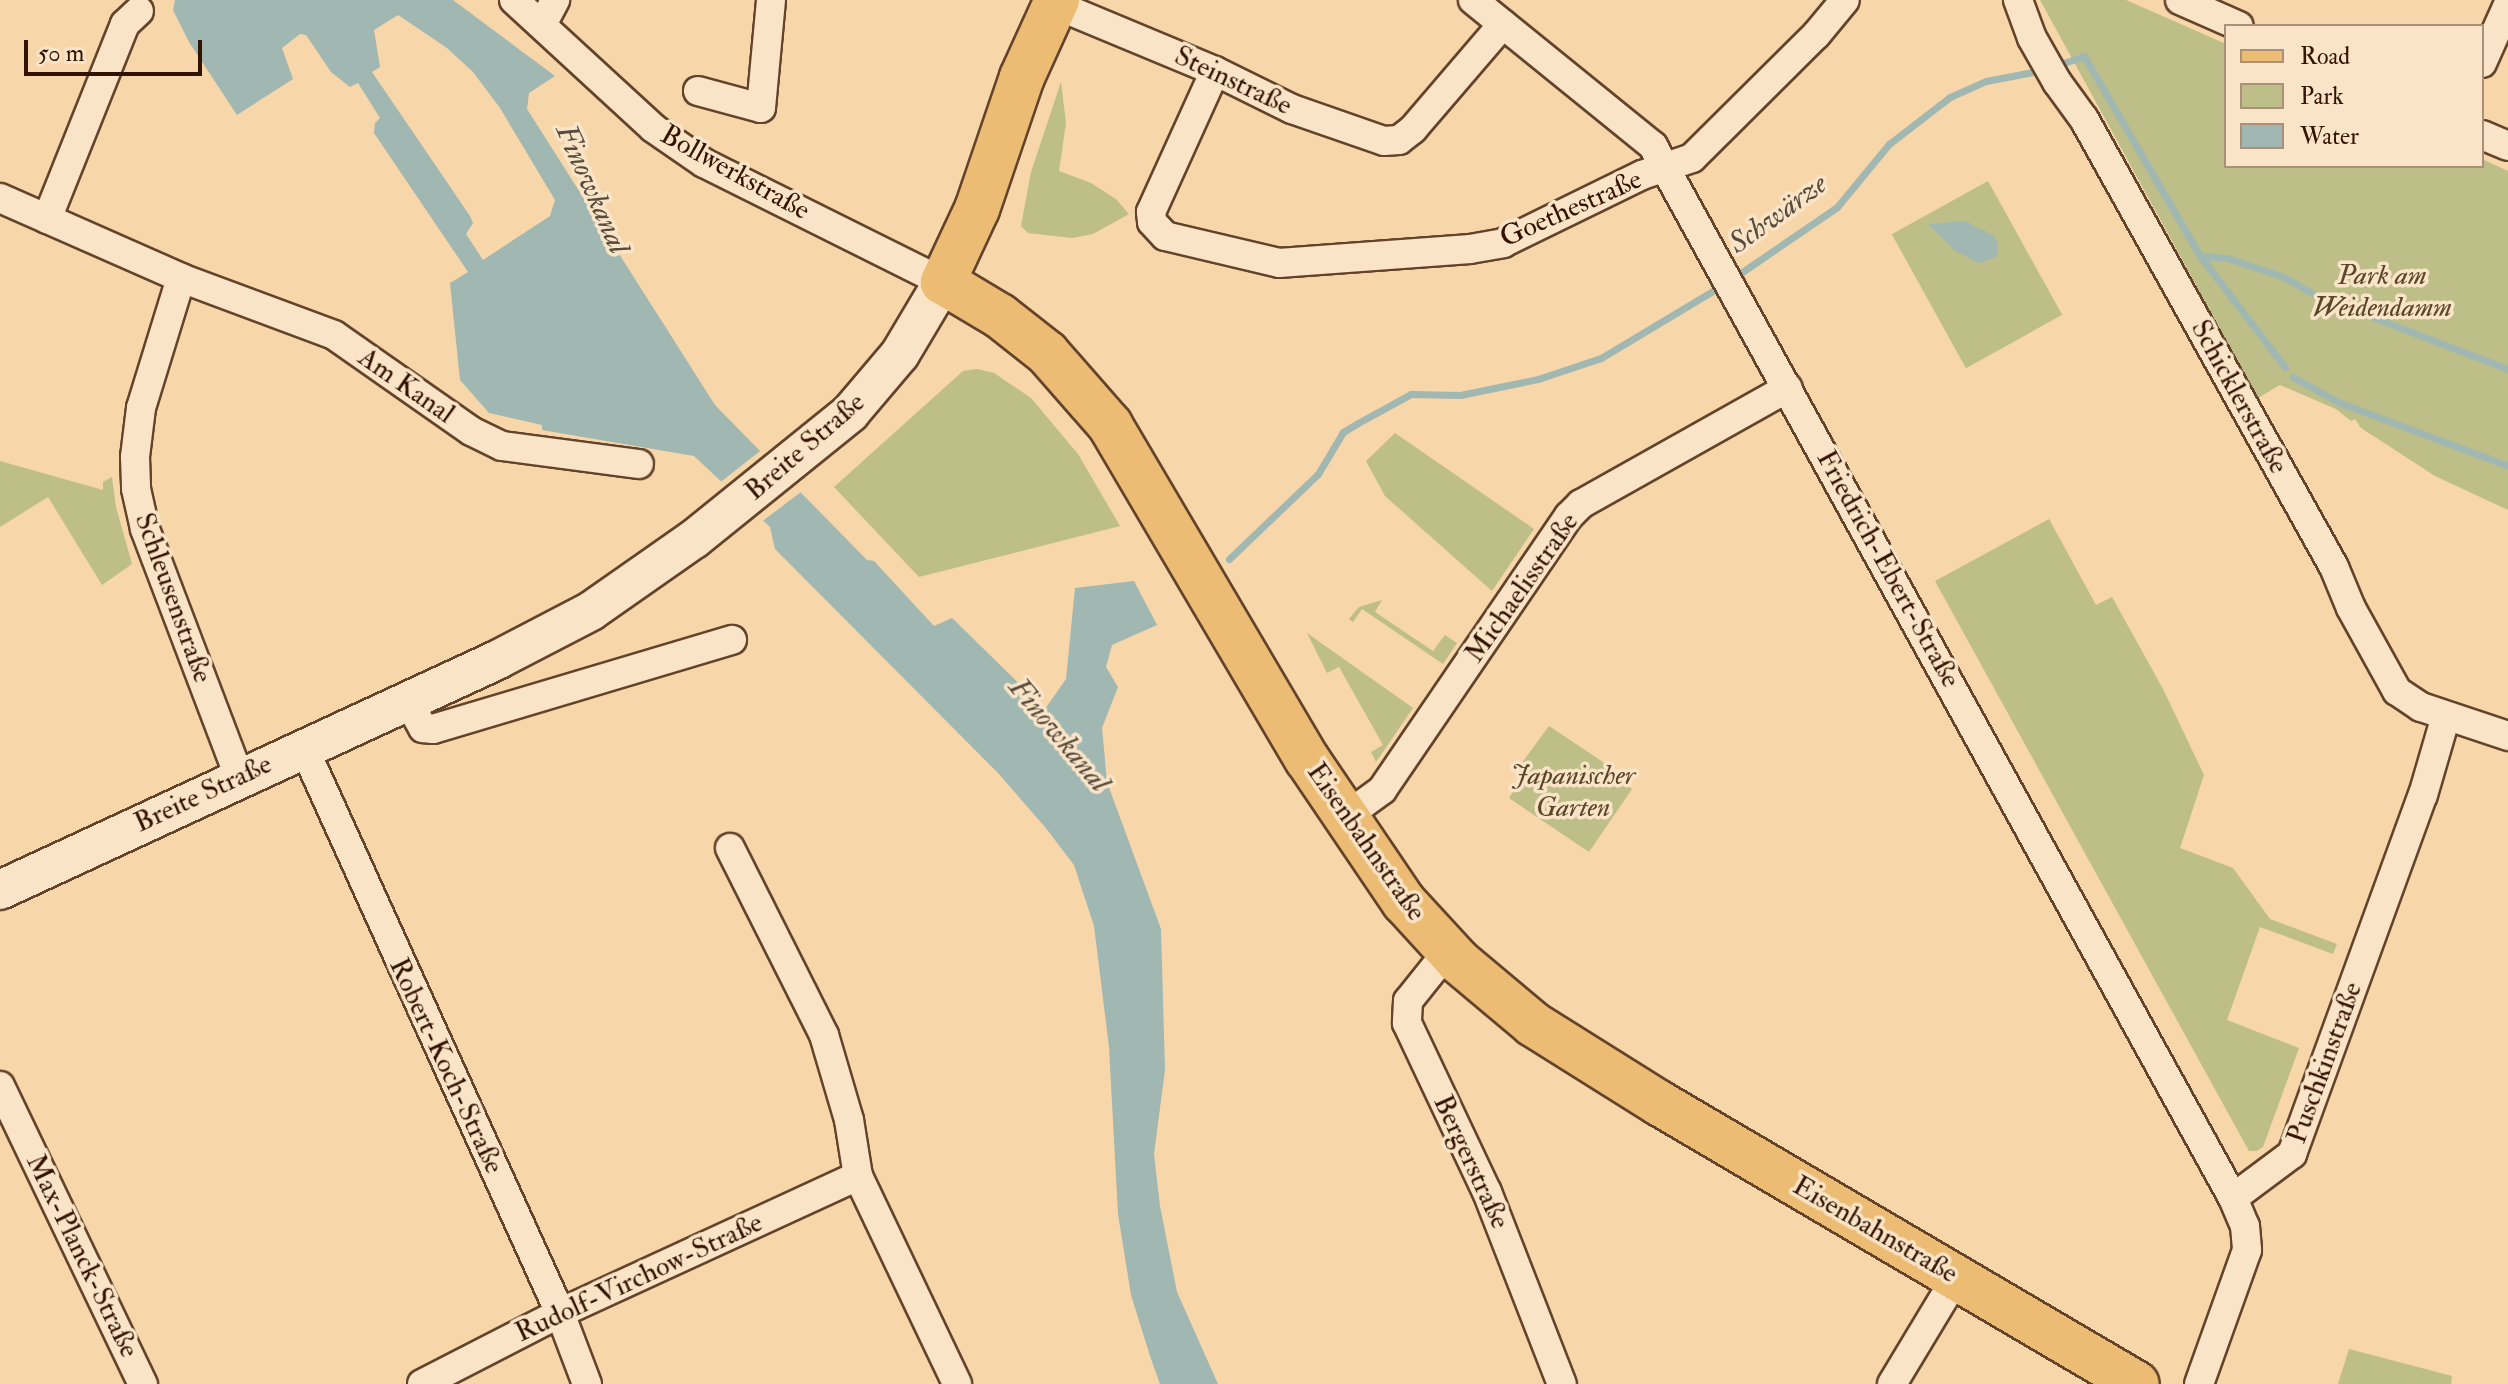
<!DOCTYPE html>
<meta charset="utf-8">
<style>
body{margin:0}
#map{position:relative;width:2508px;height:1384px;overflow:hidden;background:#f7d6a9;font-family:"IM FELL Double Pica",serif}
div>[style]{position:absolute}
[style*='--x']{left:calc(var(--x)*1px);top:calc(var(--y)*1px);width:calc(var(--w)*1px);rotate:calc(var(--a)*1deg)}
.green>*{inset:0;background:#bdbe88;transform-origin:0 0}
.water>*{inset:0;background:#a0b7b2}
.pier>*{inset:0;background:#f7d6a9}
.stream>*{height:7px;margin:-3.5px;padding:0 3.5px;transform-origin:3.5px;border-radius:3.5px;background:#a0b7b2}
.roads{filter:drop-shadow(2px 0 #63442b) drop-shadow(-2px 0 #63442b) drop-shadow(0 2px #63442b) drop-shadow(0 -2px #63442b)}
.street>*{height:28px;margin:-14px;padding:0 14px;transform-origin:14px;border-radius:14px;background:#fae4c7}
.secondary>*{height:38px;margin:-19px;padding:0 19px;transform-origin:19px;border-radius:19px;background:#fae4c7}
.primary>*{height:44px;margin:-22px;padding:0 22px;transform-origin:22px;border-radius:22px;background:#ecbb74}
span{translate:-50% -50%;white-space:nowrap;text-align:center;line-height:1.15;-webkit-text-stroke:7px #fae4c7;paint-order:stroke}
.street-label{font-size:28px;color:#321301}
.park-label{font-size:28px;color:#5c462a;font-style:italic}
.water-label{font-size:30px;color:#584c3f;font-style:italic}
.legend{position:absolute;left:2224px;top:24px;width:260px;height:144px;box-sizing:border-box;background:#fae4c7;border:2px solid #aa9078;margin:0;padding:10px 14px;list-style:none;font-size:24px;color:#321301}
.legend li{display:flex;align-items:center;gap:16px;height:40px}
.legend b{width:40px;border:2px solid #aa9078}
.scale{position:absolute;left:24px;top:40px;width:178px;height:36px;box-sizing:border-box;border:4px solid #321301;border-top:0;padding-left:10px;font-size:24px;line-height:28px;white-space:nowrap;color:#321301;-webkit-text-stroke:6px #fae4c7;paint-order:stroke}
</style>
<div id="map">
<div class="green">
<div style="clip-path:polygon(2040px 0,2126px 0,2226px 44px,2226px 166px,2482px 166px,2482px 159px,2508px 171px,2508px 510px,2435px 476px,2361px 428px,2355px 419px,2351px 421px,2336px 409px,2280px 385px,2258px 398px)"></div>
<div style="clip-path:polygon(1061px 82px,1066px 123px,1059px 171px,1091px 183px,1116px 199px,1129px 214px,1093px 234px,1072px 238px,1028px 233px,1021px 226px,1031px 172px)"></div>
<div style="left:1988px;top:181px;width:153px;height:110px;rotate:61deg"></div>
<div style="clip-path:polygon(977px 369px,994px 373px,1031px 398px,1078px 454px,1120px 526px,919px 577px,834px 487px,963px 371px)"></div>
<div style="clip-path:polygon(1395px 433px,1534px 529px,1492px 591px,1385px 496px,1366px 461px)"></div>
<div style="clip-path:polygon(0 461px,103px 490px,103px 482px,112px 477px,116px 507px,132px 564px,102px 585px,48px 497px,0 527px)"></div>
<div style="clip-path:polygon(2049px 519px,2096px 605px,2112px 597px,2163px 689px,2204px 775px,2180px 848px,2233px 868px,2270px 919px,2337px 944px,2333px 954px,2260px 927px,2227px 1020px,2299px 1048px,2263px 1147px,2257px 1151px,2249px 1151px,1935px 581px)"></div>
<div style="clip-path:polygon(1382px 600px,1375px 612px,1433px 651px,1445px 635px,1457px 643px,1443px 664px,1362px 609px,1353px 622px,1349px 619px,1359px 607px)"></div>
<div style="clip-path:polygon(1307px 633px,1413px 708px,1376px 762px,1371px 752px,1383px 745px,1339px 667px,1327px 673px)"></div>
<div style="clip-path:polygon(1549px 726px,1615px 770px,1611px 775px,1632px 789px,1589px 852px,1509px 798px,1523px 776px,1516px 771px)"></div>
<div style="clip-path:polygon(2349px 1349px,2452px 1376px,2451px 1384px,2338px 1384px)"></div>
</div>
<div class="water">
<div style="clip-path:polygon(evenodd,175px 0,453px 0,555px 76px,529px 93px,527px 109px,715px 405px,867px 560px,874px 561px,934px 626px,952px 618px,1045px 709px,1066px 679px,1075px 588px,1134px 581px,1157px 625px,1112px 645px,1106px 667px,1118px 687px,1102px 728px,1107px 782px,1161px 929px,1165px 1070px,1154px 1154px,1160px 1206px,1177px 1292px,1218px 1384px,1160px 1384px,1150px 1356px,1131px 1295px,1118px 1214px,1109px 1047px,1094px 926px,1074px 865px,1045px 827px,998px 773px,775px 549px,770px 527px,694px 456px,542px 430px,542px 425px,489px 413px,460px 380px,450px 283px,468px 272px,374px 133px,375px 123px,380px 118px,358px 83px,350px 87px,331px 72px,306px 35px,300px 34px,282px 48px,293px 79px,237px 115px,189px 42px,173px 10px,175px 0,398px 15px,447px 48px,473px 72px,500px 108px,555px 200px,550px 216px,483px 260px,466px 234px,473px 223px,470px 216px,372px 72px,380px 67px,374px 30px,398px 15px)"></div>
<div style="clip-path:polygon(1964px 221px,1994px 236px,1998px 245px,1997px 257px,1978px 263px,1954px 250px,1928px 224px)"></div>
</div>
<div class="pier">
<div style="clip-path:polygon(764px 448px,805px 489px,760px 523px,718px 484px)"></div>
</div>
<div class="stream">
<div style="--x:2054;--y:66;--w:32;--a:-18"></div>
<div style="--x:2084;--y:56;--w:231;--a:59.9"></div>
<div style="--x:2200;--y:256;--w:140;--a:52.6"></div>
<div style="--x:2200;--y:256;--w:27;--a:4"></div>
<div style="--x:2227;--y:258;--w:60;--a:18.4"></div>
<div style="--x:2284;--y:277;--w:36;--a:30"></div>
<div style="--x:2315;--y:295;--w:207;--a:21"></div>
<div style="--x:1732;--y:279;--w:127;--a:-34.4"></div>
<div style="--x:1837;--y:207;--w:82;--a:-50.5"></div>
<div style="--x:1889;--y:144;--w:77;--a:-37.6"></div>
<div style="--x:1950;--y:97;--w:39;--a:-24"></div>
<div style="--x:1986;--y:81;--w:58;--a:-10.9"></div>
<div style="--x:2293;--y:377;--w:51;--a:29.1"></div>
<div style="--x:2338;--y:402;--w:182;--a:20.6"></div>
<div style="--x:1229;--y:559;--w:123;--a:-43.7"></div>
<div style="--x:1318;--y:474;--w:49;--a:-59.2"></div>
<div style="--x:1343;--y:432;--w:17;--a:-31"></div>
<div style="--x:1358;--y:423;--w:60;--a:-28.7"></div>
<div style="--x:1411;--y:394;--w:49;--a:1.2"></div>
<div style="--x:1460;--y:395;--w:80;--a:-11.6"></div>
<div style="--x:1538;--y:379;--w:66;--a:-18.4"></div>
<div style="--x:1601;--y:358;--w:140;--a:-31"></div>
</div>
<div class="roads">
<div class="street">
<div style="--x:514;--y:0;--w:189;--a:42.6"></div>
<div style="--x:653;--y:128;--w:62;--a:34.5"></div>
<div style="--x:704;--y:163;--w:267;--a:26.5"></div>
<div style="--x:1473;--y:0;--w:232;--a:39"></div>
<div style="--x:1653;--y:146;--w:1201;--a:61.13"></div>
<div style="--x:2233;--y:1198;--w:30;--a:67"></div>
<div style="--x:2245;--y:1226;--w:24;--a:85"></div>
<div style="--x:2247;--y:1250;--w:142;--a:109.7"></div>
<div style="--x:2018;--y:0;--w:40;--a:69.8"></div>
<div style="--x:2032;--y:38;--w:51;--a:60.4"></div>
<div style="--x:2057;--y:82;--w:46;--a:53.9"></div>
<div style="--x:2084;--y:119;--w:513;--a:60.84"></div>
<div style="--x:2334;--y:567;--w:44;--a:67.5"></div>
<div style="--x:2351;--y:608;--w:95;--a:61"></div>
<div style="--x:2397;--y:691;--w:29;--a:34"></div>
<div style="--x:2421;--y:707;--w:92;--a:18.4"></div>
<div style="--x:2180;--y:0;--w:64;--a:23.8"></div>
<div style="--x:1054;--y:4;--w:174;--a:22.6"></div>
<div style="--x:1215;--y:71;--w:86;--a:26.3"></div>
<div style="--x:1292;--y:109;--w:97;--a:19.2"></div>
<div style="--x:1384;--y:141;--w:15;--a:-4"></div>
<div style="--x:1399;--y:140;--w:18;--a:-38"></div>
<div style="--x:1413;--y:129;--w:138;--a:-49.4"></div>
<div style="--x:543;--y:23;--w:26;--a:-62"></div>
<div style="--x:2482;--y:63;--w:64;--a:-65.9"></div>
<div style="--x:1215;--y:71;--w:155;--a:114.4"></div>
<div style="--x:1151;--y:212;--w:10;--a:84"></div>
<div style="--x:1152;--y:222;--w:19;--a:47"></div>
<div style="--x:1165;--y:236;--w:117;--a:13.3"></div>
<div style="--x:1279;--y:263;--w:192;--a:-4.2"></div>
<div style="--x:1470;--y:249;--w:34;--a:-10"></div>
<div style="--x:1503;--y:243;--w:155;--a:-26.1"></div>
<div style="--x:1642;--y:175;--w:53;--a:-18.8"></div>
<div style="--x:1692;--y:158;--w:175;--a:-44.8"></div>
<div style="--x:1816;--y:35;--w:45;--a:-50.4"></div>
<div style="--x:698;--y:91;--w:65;--a:15.1"></div>
<div style="--x:761;--y:108;--w:108;--a:-84.7"></div>
<div style="--x:2482;--y:135;--w:28;--a:23"></div>
<div style="--x:0;--y:198;--w:198;--a:23.8"></div>
<div style="--x:181;--y:278;--w:163;--a:20.4"></div>
<div style="--x:334;--y:335;--w:167;--a:35"></div>
<div style="--x:471;--y:431;--w:34;--a:26"></div>
<div style="--x:502;--y:446;--w:138;--a:7.5"></div>
<div style="--x:47;--y:219;--w:210;--a:-68.2"></div>
<div style="--x:125;--y:24;--w:19;--a:-43"></div>
<div style="--x:181;--y:278;--w:136;--a:107.1"></div>
<div style="--x:141;--y:408;--w:49;--a:97"></div>
<div style="--x:135;--y:457;--w:32;--a:88"></div>
<div style="--x:136;--y:489;--w:41;--a:77.3"></div>
<div style="--x:145;--y:529;--w:265;--a:69.2"></div>
<div style="--x:408;--y:701;--w:31;--a:61"></div>
<div style="--x:423;--y:728;--w:10;--a:6"></div>
<div style="--x:433;--y:729;--w:312;--a:-16.6"></div>
<div style="--x:304;--y:748;--w:620;--a:65.62"></div>
<div style="--x:560;--y:1313;--w:76;--a:69.2"></div>
<div style="--x:1345;--y:817;--w:46;--a:-36.1"></div>
<div style="--x:1382;--y:790;--w:332;--a:-55.7"></div>
<div style="--x:1569;--y:516;--w:17;--a:-45"></div>
<div style="--x:1581;--y:504;--w:237;--a:-29.3"></div>
<div style="--x:730;--y:848;--w:209;--a:63.3"></div>
<div style="--x:824;--y:1035;--w:89;--a:73.6"></div>
<div style="--x:849;--y:1120;--w:57;--a:80.9"></div>
<div style="--x:858;--y:1176;--w:230;--a:64.5"></div>
<div style="--x:1448;--y:951;--w:64;--a:128.7"></div>
<div style="--x:1408;--y:1001;--w:22;--a:93"></div>
<div style="--x:1407;--y:1023;--w:187;--a:64.7"></div>
<div style="--x:1487;--y:1192;--w:206;--a:68.7"></div>
<div style="--x:0;--y:1086;--w:331;--a:64.4"></div>
<div style="--x:2233;--y:1198;--w:74;--a:-36.7"></div>
<div style="--x:2292;--y:1154;--w:382;--a:-70"></div>
<div style="--x:2423;--y:795;--w:82;--a:-73.8"></div>
<div style="--x:422;--y:1384;--w:155;--a:-27.2"></div>
<div style="--x:560;--y:1313;--w:328;--a:-24.7"></div>
<div style="--x:1892;--y:1384;--w:124;--a:-58.9"></div>
</div>
<div class="secondary">
<div style="--x:0;--y:890;--w:548;--a:-24.83"></div>
<div style="--x:497;--y:660;--w:106;--a:-27.5"></div>
<div style="--x:591;--y:611;--w:126;--a:-35"></div>
<div style="--x:694;--y:539;--w:201;--a:-38.9"></div>
<div style="--x:850;--y:413;--w:77;--a:-49.7"></div>
<div style="--x:900;--y:354;--w:84;--a:-59.2"></div>
</div>
<div class="primary">
<div style="--x:1057;--y:0;--w:85;--a:114.4"></div>
<div style="--x:1022;--y:77;--w:139;--a:108.8"></div>
<div style="--x:977;--y:209;--w:81;--a:115"></div>
<div style="--x:943;--y:282;--w:66;--a:30.8"></div>
<div style="--x:1000;--y:316;--w:60;--a:38.2"></div>
<div style="--x:1047;--y:353;--w:96;--a:48.8"></div>
<div style="--x:1110;--y:425;--w:388;--a:59.5"></div>
<div style="--x:1307;--y:759;--w:173;--a:55.9"></div>
<div style="--x:1404;--y:902;--w:80;--a:47.5"></div>
<div style="--x:1458;--y:961;--w:98;--a:40"></div>
<div style="--x:1533;--y:1024;--w:149;--a:32.1"></div>
<div style="--x:1659;--y:1103;--w:554;--a:30.45"></div>
</div>
</div>
<div class="street-label">
<span style="left:1233px;top:81px;rotate:25deg">Steinstraße</span>
<span style="left:735px;top:173px;rotate:29deg">Bollwerkstraße</span>
<span style="left:1571px;top:209px;rotate:-24deg">Goethestraße</span>
<span style="left:406px;top:386px;rotate:35deg">Am Kanal</span>
<span style="left:2239px;top:397px;rotate:61deg">Schicklerstraße</span>
<span style="left:805px;top:447px;rotate:-41deg">Breite Straße</span>
<span style="left:1888px;top:569px;rotate:61deg">Friedrich-Ebert-Straße</span>
<span style="left:1522px;top:588px;rotate:-55deg">Michaelisstraße</span>
<span style="left:173px;top:598px;rotate:70deg">Schleusenstraße</span>
<span style="left:203px;top:794px;rotate:-25deg">Breite Straße</span>
<span style="left:1366px;top:842px;rotate:55deg">Eisenbahnstraße</span>
<span style="left:2325px;top:1063px;rotate:-70deg">Puschkinstraße</span>
<span style="left:446px;top:1066px;rotate:65deg">Robert-Koch-Straße</span>
<span style="left:1471px;top:1162px;rotate:65deg">Bergerstraße</span>
<span style="left:1875px;top:1230px;rotate:30deg">Eisenbahnstraße</span>
<span style="left:82px;top:1256px;rotate:64deg">Max-Planck-Straße</span>
<span style="left:639px;top:1278px;rotate:-25deg">Rudolf-Virchow-Straße</span>
</div>
<div class="park-label">
<span style="left:2382px;top:292px">Park am<br>Weidendamm</span>
<span style="left:1573px;top:792px">Japanischer<br>Garten</span>
</div>
<div class="water-label">
<span style="left:592px;top:189px;rotate:66deg">Finowkanal</span>
<span style="left:1778px;top:214px;rotate:-36deg">Schwärze</span>
<span style="left:1059px;top:735px;rotate:50deg">Finowkanal</span>
</div>
<ul class="legend">
<li><b style="height:10px;background:#ecbb74"></b>Road</li>
<li><b style="height:22px;background:#bdbe88"></b>Park</li>
<li><b style="height:22px;background:#a0b7b2"></b>Water</li>
</ul>
<div class="scale">50 m</div>
</div>
